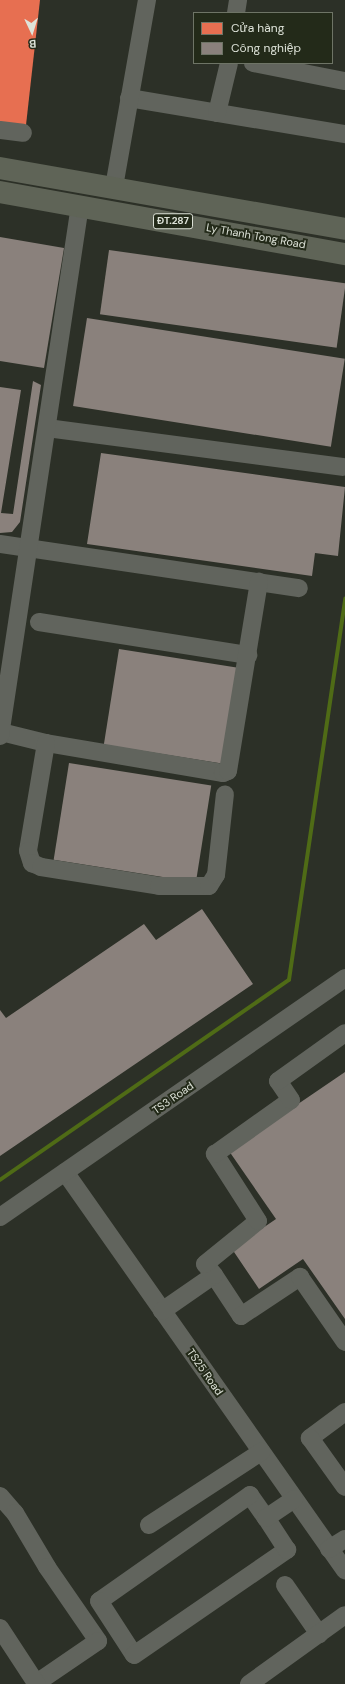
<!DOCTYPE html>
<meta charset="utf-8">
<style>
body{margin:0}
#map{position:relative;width:345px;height:1684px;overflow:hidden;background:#2c3027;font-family:"DM Sans",sans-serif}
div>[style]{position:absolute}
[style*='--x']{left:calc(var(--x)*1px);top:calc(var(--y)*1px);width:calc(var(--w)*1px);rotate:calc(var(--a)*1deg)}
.shops>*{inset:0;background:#e76f51}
.industry>*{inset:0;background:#8a817c;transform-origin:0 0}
.stream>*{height:3.5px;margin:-1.75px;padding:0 1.75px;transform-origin:1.75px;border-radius:1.75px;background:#4f6b16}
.minor>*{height:18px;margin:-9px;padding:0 9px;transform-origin:9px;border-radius:9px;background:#61645d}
.major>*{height:22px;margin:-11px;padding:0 11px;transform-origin:11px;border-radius:11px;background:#5f6457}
span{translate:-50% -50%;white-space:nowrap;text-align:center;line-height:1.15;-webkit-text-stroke:4px #232a19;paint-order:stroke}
.shield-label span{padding:1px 3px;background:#232a19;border:1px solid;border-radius:3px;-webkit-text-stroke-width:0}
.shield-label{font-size:10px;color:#dee3d9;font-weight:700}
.street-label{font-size:11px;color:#dee3d9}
.legend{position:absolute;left:193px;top:12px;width:140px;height:52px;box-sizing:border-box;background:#232a19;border:1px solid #6e7466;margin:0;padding:5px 7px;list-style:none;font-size:12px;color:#dee3d9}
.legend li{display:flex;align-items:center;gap:8px;height:20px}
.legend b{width:20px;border:1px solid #6e7466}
.north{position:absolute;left:12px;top:12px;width:40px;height:40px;-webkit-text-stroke:3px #232a19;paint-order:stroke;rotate:176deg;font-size:11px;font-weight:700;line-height:16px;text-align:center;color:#dee3d9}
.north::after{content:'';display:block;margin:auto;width:14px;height:18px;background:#dee3d9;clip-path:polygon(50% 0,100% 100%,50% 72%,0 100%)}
</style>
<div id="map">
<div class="shops">
<div style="clip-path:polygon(0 0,40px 0,26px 125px,0 122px)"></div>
</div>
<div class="industry">
<div style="clip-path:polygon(0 237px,64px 248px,44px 368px,0 361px)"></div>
<div style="left:109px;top:250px;width:239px;height:65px;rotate:8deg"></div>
<div style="left:87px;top:318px;width:261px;height:89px;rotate:9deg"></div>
<div style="clip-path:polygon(33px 381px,41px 385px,20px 522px,12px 532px,0 533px,0 387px,21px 390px,1px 513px,13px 514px)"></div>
<div style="clip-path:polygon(101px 453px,345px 487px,338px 556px,315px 553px,312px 576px,87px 544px)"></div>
<div style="left:119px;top:649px;width:127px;height:97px;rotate:9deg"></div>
<div style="left:69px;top:763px;width:144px;height:98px;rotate:9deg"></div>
<div style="clip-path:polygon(202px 909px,253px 984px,0 1156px,0 1010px,6px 1018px,144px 924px,156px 940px)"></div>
<div style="clip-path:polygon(345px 1072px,345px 1319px,303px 1259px,259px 1289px,232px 1249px,276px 1219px,229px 1151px)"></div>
</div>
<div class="stream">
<div style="--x:0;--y:1180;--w:351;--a:-34.7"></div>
<div style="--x:289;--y:980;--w:385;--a:-81.6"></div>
</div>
<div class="minor">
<div style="--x:236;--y:13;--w:13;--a:-81"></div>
<div style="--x:253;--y:63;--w:94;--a:11.1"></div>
<div style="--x:129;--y:98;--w:219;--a:9.5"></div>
<div style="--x:217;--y:113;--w:51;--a:-76.5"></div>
<div style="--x:0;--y:130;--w:23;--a:7"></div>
<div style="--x:114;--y:187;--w:190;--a:-80"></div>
<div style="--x:47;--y:428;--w:298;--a:7.5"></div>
<div style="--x:0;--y:544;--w:302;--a:8.4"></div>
<div style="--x:39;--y:622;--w:212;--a:9"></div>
<div style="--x:1;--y:732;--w:46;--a:13.7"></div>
<div style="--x:46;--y:743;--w:180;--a:9.6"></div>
<div style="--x:223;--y:773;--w:5;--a:-22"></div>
<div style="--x:228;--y:771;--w:192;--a:-80.7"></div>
<div style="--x:0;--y:736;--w:537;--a:-81.43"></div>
<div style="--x:46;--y:743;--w:109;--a:99.5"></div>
<div style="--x:28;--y:851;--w:13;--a:72"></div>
<div style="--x:32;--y:863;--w:10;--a:24"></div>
<div style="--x:41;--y:867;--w:120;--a:9.1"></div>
<div style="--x:159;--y:886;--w:50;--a:0"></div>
<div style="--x:209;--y:886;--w:13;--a:-58"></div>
<div style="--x:216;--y:875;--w:81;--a:-83.7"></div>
<div style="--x:65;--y:1172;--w:487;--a:54.9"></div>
<div style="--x:0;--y:1217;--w:420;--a:-34.7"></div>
<div style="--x:214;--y:1275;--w:49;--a:56.6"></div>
<div style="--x:241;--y:1316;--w:71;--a:-33.5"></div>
<div style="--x:300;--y:1277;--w:79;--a:55.3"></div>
<div style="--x:162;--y:1311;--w:63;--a:-34.7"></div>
<div style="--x:214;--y:1275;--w:14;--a:-129"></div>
<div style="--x:205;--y:1264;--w:68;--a:-39.1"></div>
<div style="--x:258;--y:1221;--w:80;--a:-122.7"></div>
<div style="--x:215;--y:1154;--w:93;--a:-35.4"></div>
<div style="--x:291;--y:1100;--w:23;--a:-124"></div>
<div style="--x:278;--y:1081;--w:82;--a:-35.6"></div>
<div style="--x:345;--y:1412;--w:44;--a:143.4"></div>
<div style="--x:310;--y:1438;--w:60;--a:54.5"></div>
<div style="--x:0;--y:1496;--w:23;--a:49"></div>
<div style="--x:15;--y:1513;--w:63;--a:59.3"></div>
<div style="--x:47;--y:1567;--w:90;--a:55.4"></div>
<div style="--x:98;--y:1641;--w:76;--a:145.7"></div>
<div style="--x:266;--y:1518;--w:28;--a:-125"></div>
<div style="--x:250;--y:1495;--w:184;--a:144.9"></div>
<div style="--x:99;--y:1601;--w:64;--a:57.1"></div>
<div style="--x:134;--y:1655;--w:186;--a:-34.5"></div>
<div style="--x:287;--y:1550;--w:38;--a:-123"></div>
<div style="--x:266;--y:1518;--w:34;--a:-34"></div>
<div style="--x:149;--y:1525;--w:134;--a:-33.1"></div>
<div style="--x:329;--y:1549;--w:19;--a:-32"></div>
<div style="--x:285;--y:1585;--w:60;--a:55.2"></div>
<div style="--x:0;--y:1628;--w:66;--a:56.8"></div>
<div style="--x:249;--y:1684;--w:118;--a:-35.7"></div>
</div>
<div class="major">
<div style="--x:0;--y:168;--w:350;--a:10"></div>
<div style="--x:0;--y:192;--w:351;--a:10.2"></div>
</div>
<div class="shield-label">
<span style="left:173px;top:221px">ĐT.287</span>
</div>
<div class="street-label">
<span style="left:256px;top:236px;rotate:10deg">Ly Thanh Tong Road</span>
<span style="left:173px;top:1098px;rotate:-35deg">TS3 Road</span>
<span style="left:205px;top:1372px;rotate:55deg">TS25 Road</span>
</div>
<ul class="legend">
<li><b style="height:11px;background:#e76f51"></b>Cửa hàng</li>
<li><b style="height:11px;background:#8a817c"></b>Công nghiệp</li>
</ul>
<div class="north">B</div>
</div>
